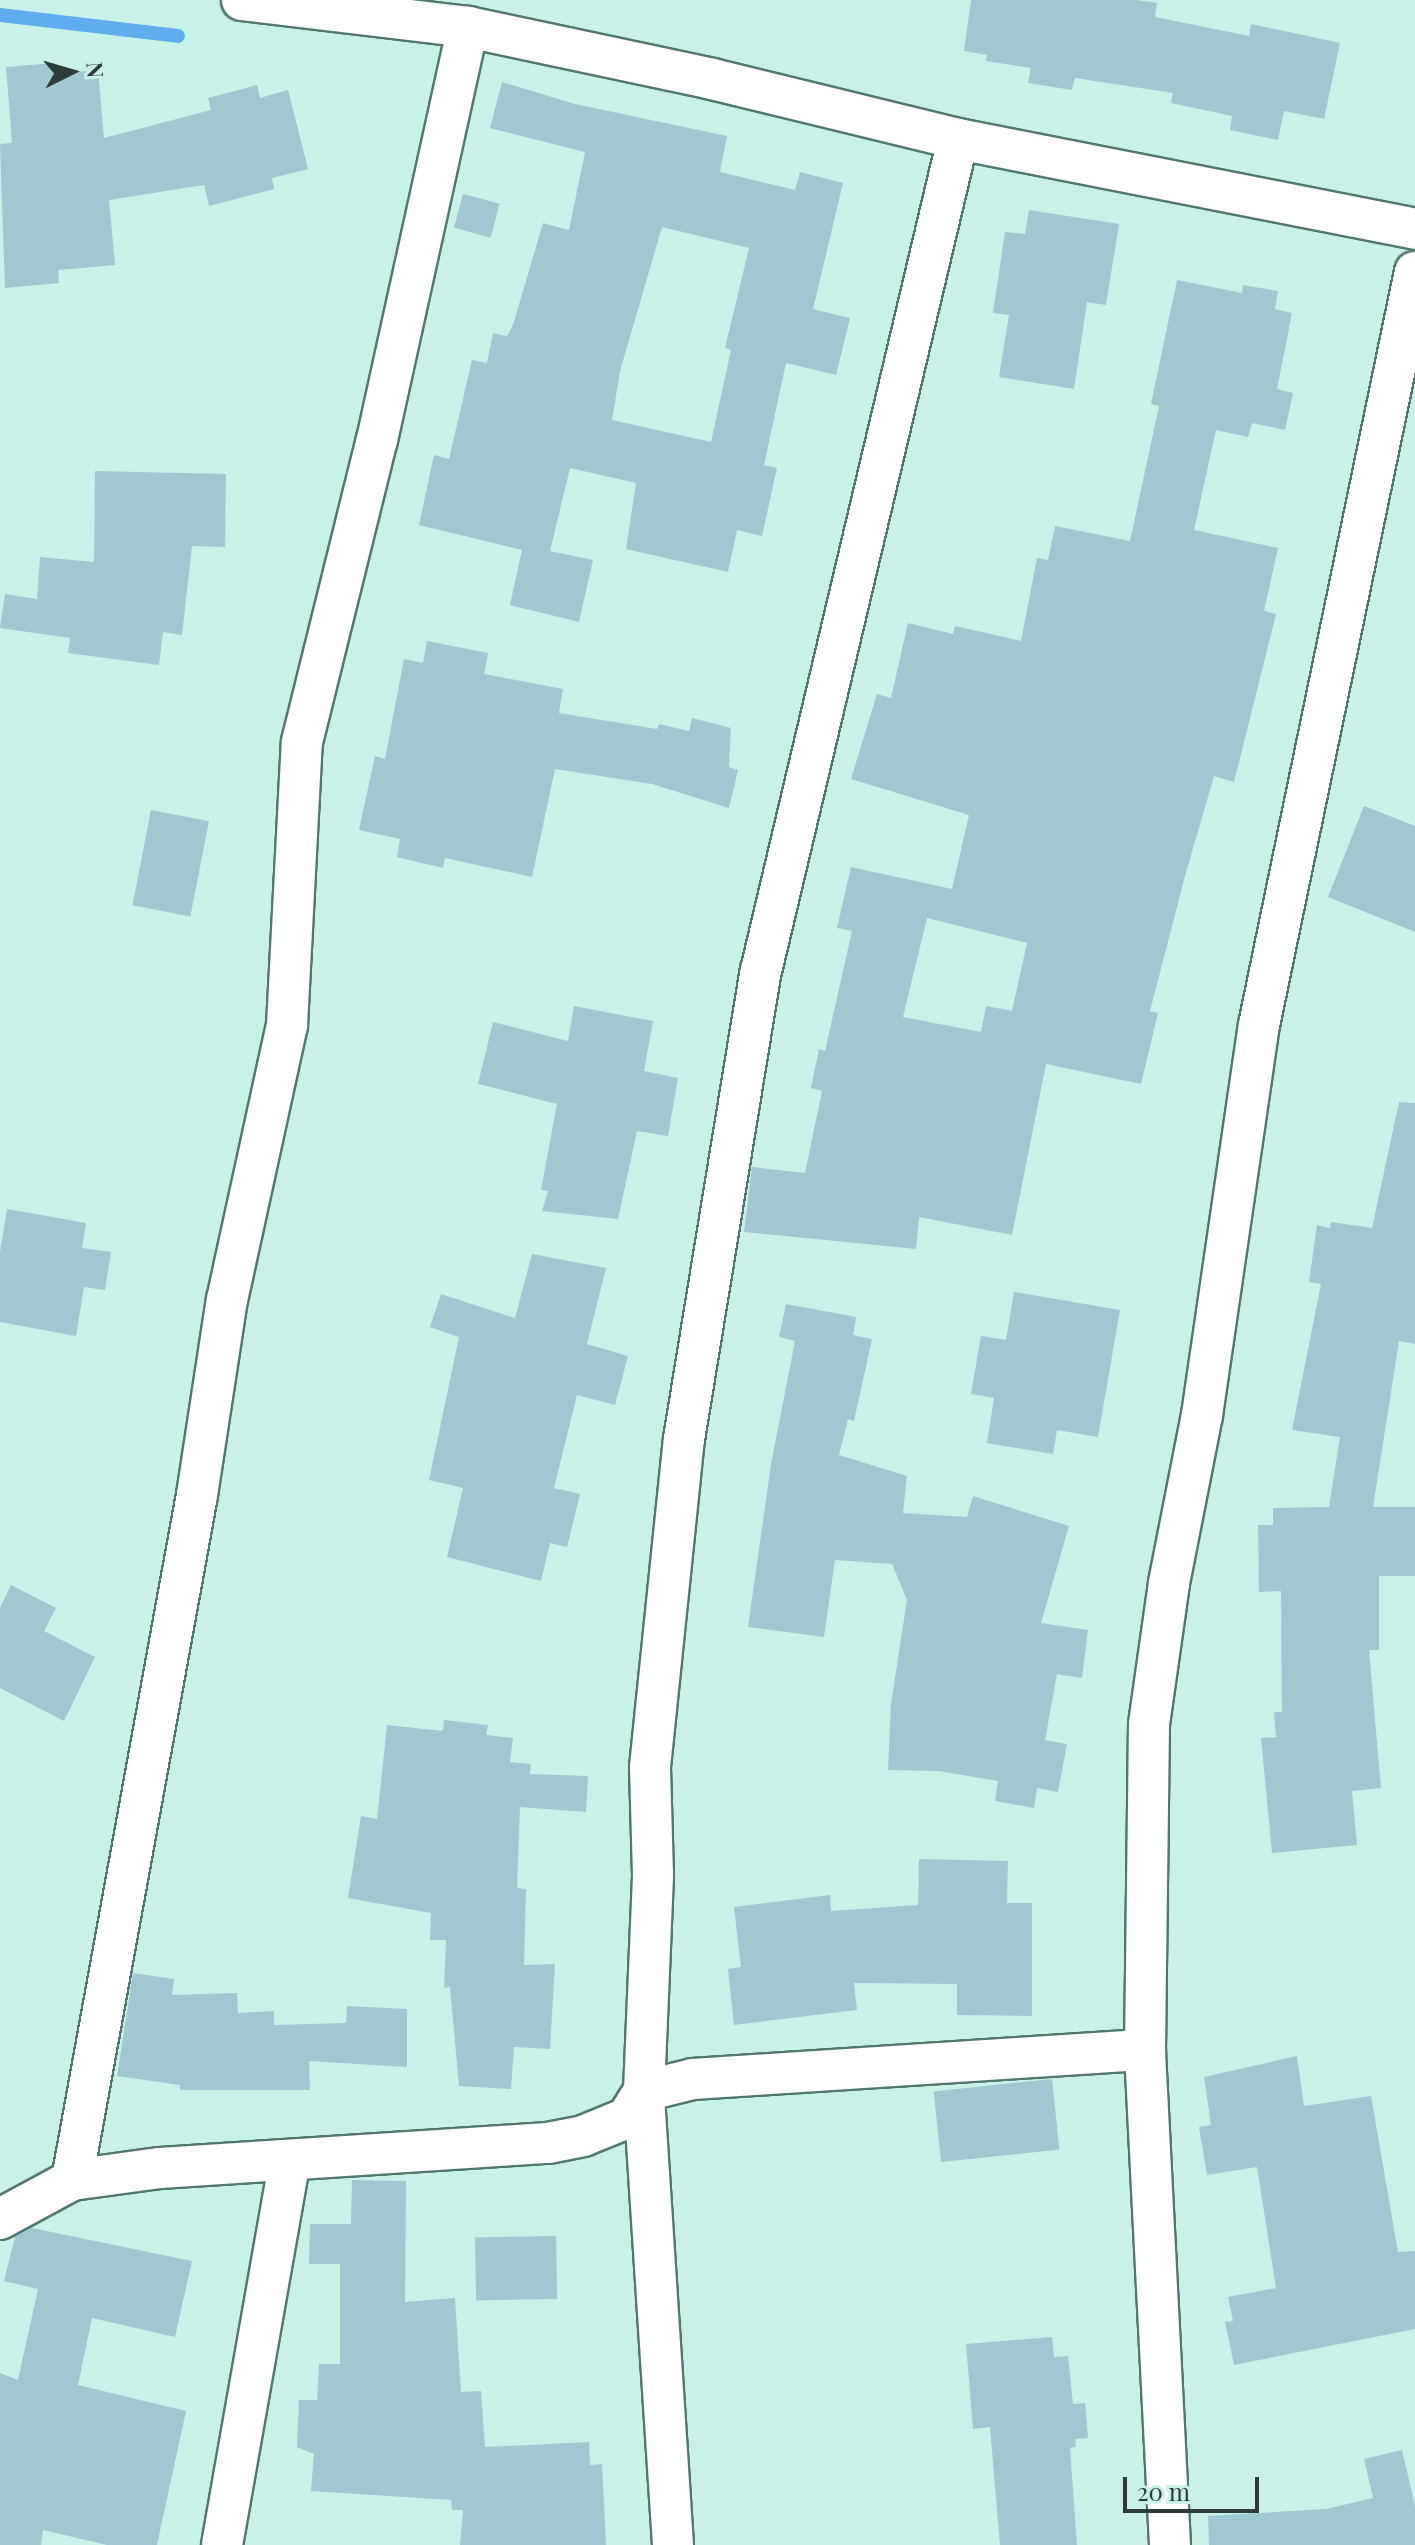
<!DOCTYPE html>
<style>
body{margin:0}
#map{position:relative;width:1415px;height:2545px;overflow:hidden;background:#c8f1e8;font-family:"Playfair Display",serif}
div>[style]{position:absolute}
[style*='--x']{left:calc(var(--x)*1px);top:calc(var(--y)*1px);width:calc(var(--w)*1px);rotate:calc(var(--a)*1deg)}
.stream>*{height:14px;margin:-7px;padding:0 7px;transform-origin:7px;border-radius:7px;background:#5fadef}
.building>*{inset:0;background:#a0c8d1;transform-origin:0 0}
.roads{filter:drop-shadow(2px 0 #52776f) drop-shadow(-2px 0 #52776f) drop-shadow(0 2px #52776f) drop-shadow(0 -2px #52776f)}
.street>*{height:40px;margin:-20px;padding:0 20px;transform-origin:20px;border-radius:20px;background:#fff}
span{translate:-50% -50%;white-space:nowrap;text-align:center;line-height:1.15;-webkit-text-stroke:7px #c8f1e8;paint-order:stroke}
.north{position:absolute;left:32px;top:32px;width:80px;height:80px;-webkit-text-stroke:6px #c8f1e8;paint-order:stroke;rotate:85deg;font-size:22px;font-weight:700;line-height:32px;text-align:center;color:#2c3d39}
.north::after{content:'';display:block;margin:auto;width:28px;height:36px;background:#2c3d39;clip-path:polygon(50% 0,100% 100%,50% 72%,0 100%)}
.scale{position:absolute;left:1123px;top:2477px;width:136px;height:36px;box-sizing:border-box;border:4px solid #2c3d39;border-top:0;padding-left:10px;font-size:24px;line-height:28px;white-space:nowrap;color:#2c3d39;-webkit-text-stroke:6px #c8f1e8;paint-order:stroke}
</style>
<div id="map">
<div class="stream">
<div style="--x:0;--y:15;--w:179;--a:6.7"></div>
</div>
<div class="building">
<div style="clip-path:polygon(971px 0,1137px 0,1157px 3px,1155px 17px,1249px 36px,1251px 24px,1340px 43px,1324px 119px,1284px 111px,1278px 140px,1230px 130px,1232px 116px,1171px 103px,1173px 93px,1075px 78px,1072px 90px,1028px 83px,1031px 68px,986px 61px,987px 55px,964px 51px)"></div>
<div style="clip-path:polygon(54px 63px,55px 74px,98px 70px,104px 138px,211px 110px,208px 98px,257px 85px,260px 98px,288px 90px,308px 169px,272px 178px,274px 189px,209px 206px,204px 185px,109px 200px,115px 265px,58px 270px,59px 283px,5px 288px,0 144px,12px 143px,6px 67px)"></div>
<div style="clip-path:polygon(evenodd,502px 82px,575px 104px,727px 136px,720px 172px,795px 190px,800px 172px,843px 183px,813px 309px,850px 318px,836px 375px,786px 363px,764px 465px,777px 468px,762px 536px,737px 530px,728px 572px,626px 549px,636px 483px,570px 468px,550px 551px,593px 560px,579px 622px,510px 605px,522px 550px,419px 525px,434px 455px,449px 459px,472px 360px,487px 363px,493px 333px,507px 336px,513px 325px,543px 223px,569px 230px,585px 152px,490px 128px,502px 82px,662px 227px,749px 248px,725px 348px,731px 350px,711px 442px,612px 420px,620px 371px,662px 227px)"></div>
<div style="left:463px;top:194px;width:38px;height:35px;rotate:15deg"></div>
<div style="clip-path:polygon(1029px 210px,1119px 224px,1106px 305px,1087px 302px,1074px 389px,999px 377px,1009px 315px,993px 313px,1005px 232px,1025px 234px)"></div>
<div style="clip-path:polygon(evenodd,1177px 280px,1242px 293px,1243px 285px,1278px 291px,1275px 309px,1292px 313px,1277px 389px,1293px 393px,1285px 430px,1252px 423px,1248px 437px,1216px 430px,1194px 530px,1278px 548px,1264px 611px,1276px 614px,1234px 782px,1214px 776px,1185px 876px,1150px 1011px,1158px 1013px,1141px 1084px,1046px 1064px,1012px 1235px,919px 1217px,916px 1249px,744px 1232px,752px 1167px,805px 1173px,822px 1091px,811px 1088px,819px 1049px,825px 1051px,852px 931px,837px 928px,851px 867px,952px 889px,969px 815px,851px 779px,877px 694px,891px 698px,908px 623px,953px 634px,955px 626px,1021px 641px,1037px 558px,1048px 560px,1055px 526px,1130px 541px,1159px 406px,1151px 404px,1177px 280px,927px 918px,1027px 943px,1012px 1011px,986px 1006px,981px 1032px,903px 1017px,927px 918px)"></div>
<div style="clip-path:polygon(95px 471px,226px 474px,225px 547px,192px 546px,182px 635px,163px 632px,159px 665px,68px 653px,70px 638px,0 628px,5px 594px,37px 599px,40px 557px,94px 562px)"></div>
<div style="clip-path:polygon(427px 641px,488px 653px,484px 674px,563px 689px,559px 713px,657px 729px,659px 724px,689px 731px,692px 718px,731px 728px,729px 767px,738px 770px,729px 808px,652px 784px,555px 769px,532px 877px,445px 858px,443px 868px,397px 857px,400px 839px,359px 830px,375px 756px,385px 759px,404px 659px,423px 663px)"></div>
<div style="clip-path:polygon(1364px 806px,1415px 826px,1415px 932px,1328px 897px)"></div>
<div style="left:151px;top:810px;width:59px;height:97px;rotate:11deg"></div>
<div style="clip-path:polygon(574px 1006px,653px 1021px,644px 1071px,678px 1078px,668px 1136px,637px 1131px,618px 1219px,542px 1211px,548px 1191px,541px 1190px,557px 1104px,478px 1084px,493px 1022px,568px 1041px)"></div>
<div style="clip-path:polygon(1399px 1102px,1415px 1103px,1415px 1344px,1399px 1341px,1373px 1507px,1415px 1507px,1415px 1576px,1379px 1576px,1379px 1650px,1369px 1650px,1381px 1788px,1352px 1791px,1357px 1845px,1272px 1853px,1261px 1738px,1276px 1737px,1274px 1712px,1282px 1712px,1281px 1591px,1259px 1592px,1258px 1525px,1273px 1525px,1273px 1508px,1329px 1507px,1340px 1437px,1292px 1430px,1321px 1284px,1309px 1282px,1317px 1225px,1330px 1228px,1331px 1222px,1372px 1228px)"></div>
<div style="clip-path:polygon(7px 1209px,86px 1223px,82px 1248px,111px 1252px,105px 1290px,84px 1287px,76px 1336px,0 1322px,0 1252px)"></div>
<div style="clip-path:polygon(532px 1254px,606px 1268px,587px 1344px,628px 1356px,615px 1405px,577px 1395px,554px 1488px,580px 1494px,567px 1547px,550px 1543px,541px 1581px,447px 1557px,463px 1488px,429px 1480px,459px 1337px,430px 1327px,441px 1294px,515px 1318px)"></div>
<div style="clip-path:polygon(1014px 1292px,1120px 1310px,1098px 1437px,1057px 1430px,1053px 1454px,987px 1443px,994px 1398px,971px 1394px,981px 1336px,1006px 1340px)"></div>
<div style="clip-path:polygon(786px 1304px,856px 1317px,853px 1335px,872px 1339px,854px 1421px,848px 1419px,839px 1455px,907px 1476px,903px 1513px,967px 1517px,973px 1496px,1069px 1526px,1041px 1623px,1088px 1630px,1082px 1678px,1057px 1674px,1045px 1740px,1067px 1744px,1058px 1792px,1037px 1788px,1034px 1808px,995px 1801px,998px 1781px,939px 1771px,888px 1770px,891px 1704px,907px 1600px,892px 1564px,835px 1560px,824px 1637px,748px 1627px,771px 1464px,795px 1341px,779px 1337px)"></div>
<div style="clip-path:polygon(11px 1585px,56px 1608px,44px 1631px,95px 1657px,64px 1721px,0 1688px,0 1608px)"></div>
<div style="clip-path:polygon(444px 1720px,488px 1725px,486px 1735px,513px 1738px,510px 1762px,531px 1764px,530px 1774px,588px 1776px,586px 1812px,520px 1807px,517px 1888px,526px 1889px,524px 1965px,555px 1964px,550px 2049px,514px 2047px,511px 2089px,459px 2086px,450px 1987px,444px 1988px,446px 1940px,430px 1940px,431px 1913px,348px 1898px,361px 1816px,377px 1819px,387px 1725px,443px 1731px)"></div>
<div style="clip-path:polygon(919px 1859px,1008px 1861px,1007px 1903px,1032px 1903px,1032px 2016px,957px 2015px,957px 1984px,854px 1983px,857px 2010px,734px 2025px,728px 1969px,741px 1967px,734px 1907px,830px 1895px,831px 1911px,918px 1905px)"></div>
<div style="clip-path:polygon(133px 1973px,174px 1979px,172px 1995px,237px 1993px,238px 2013px,274px 2011px,274px 2025px,346px 2023px,347px 2006px,407px 2009px,407px 2067px,309px 2061px,310px 2090px,180px 2090px,180px 2085px,117px 2076px)"></div>
<div style="clip-path:polygon(1297px 2056px,1304px 2106px,1371px 2096px,1398px 2252px,1415px 2251px,1415px 2329px,1234px 2365px,1225px 2322px,1233px 2321px,1228px 2297px,1276px 2288px,1257px 2167px,1207px 2175px,1199px 2127px,1211px 2125px,1204px 2077px)"></div>
<div style="left:1052px;top:2079px;width:71px;height:119px;rotate:84deg"></div>
<div style="clip-path:polygon(352px 2180px,406px 2181px,405px 2302px,455px 2298px,461px 2392px,481px 2391px,485px 2447px,589px 2442px,590px 2465px,602px 2464px,606px 2545px,460px 2545px,463px 2510px,452px 2510px,451px 2500px,311px 2491px,314px 2454px,297px 2447px,299px 2400px,317px 2400px,319px 2364px,340px 2364px,340px 2264px,309px 2264px,310px 2224px,351px 2224px)"></div>
<div style="clip-path:polygon(32px 2228px,192px 2261px,175px 2337px,92px 2318px,78px 2385px,186px 2411px,157px 2545px,107px 2545px,43px 2530px,41px 2545px,0 2545px,0 2373px,18px 2380px,38px 2289px,4px 2281px,15px 2237px)"></div>
<div style="left:556px;top:2236px;width:63px;height:81px;rotate:89deg"></div>
<div style="clip-path:polygon(1052px 2337px,1054px 2357px,1068px 2356px,1073px 2404px,1085px 2403px,1088px 2438px,1075px 2439px,1076px 2447px,1070px 2448px,1077px 2545px,1000px 2545px,990px 2427px,973px 2429px,966px 2344px)"></div>
<div style="clip-path:polygon(1402px 2450px,1415px 2506px,1415px 2545px,1209px 2545px,1208px 2516px,1326px 2509px,1373px 2498px,1364px 2459px)"></div>
</div>
<div class="roads">
<div class="street">
<div style="--x:242;--y:0;--w:228;--a:6.8"></div>
<div style="--x:468;--y:27;--w:249;--a:12"></div>
<div style="--x:712;--y:79;--w:253;--a:13.7"></div>
<div style="--x:958;--y:139;--w:466;--a:11.1"></div>
<div style="--x:72;--y:2180;--w:696;--a:-79.66"></div>
<div style="--x:197;--y:1495;--w:197;--a:-81.3"></div>
<div style="--x:227;--y:1300;--w:281;--a:-77.7"></div>
<div style="--x:287;--y:1025;--w:283;--a:-87"></div>
<div style="--x:302;--y:742;--w:311;--a:-76.1"></div>
<div style="--x:377;--y:440;--w:423;--a:-77.6"></div>
<div style="--x:0;--y:2219;--w:82;--a:-28.4"></div>
<div style="--x:72;--y:2180;--w:89;--a:-7.8"></div>
<div style="--x:160;--y:2168;--w:389;--a:-3.7"></div>
<div style="--x:548;--y:2143;--w:36;--a:-11"></div>
<div style="--x:583;--y:2136;--w:48;--a:-22.2"></div>
<div style="--x:627;--y:2118;--w:32;--a:-58"></div>
<div style="--x:644;--y:2091;--w:50;--a:-13.8"></div>
<div style="--x:693;--y:2079;--w:453;--a:-3.7"></div>
<div style="--x:222;--y:2545;--w:390;--a:-80"></div>
<div style="--x:673;--y:2545;--w:455;--a:-93.7"></div>
<div style="--x:644;--y:2091;--w:216;--a:-87.6"></div>
<div style="--x:653;--y:1875;--w:108;--a:-91.6"></div>
<div style="--x:650;--y:1767;--w:330;--a:-84.1"></div>
<div style="--x:684;--y:1439;--w:474;--a:-80.7"></div>
<div style="--x:761;--y:971;--w:855;--a:-76.68"></div>
<div style="--x:1170;--y:2545;--w:496;--a:-92.9"></div>
<div style="--x:1145;--y:2050;--w:326;--a:-89.3"></div>
<div style="--x:1149;--y:1724;--w:142;--a:-81.9"></div>
<div style="--x:1169;--y:1583;--w:171;--a:-78.9"></div>
<div style="--x:1202;--y:1415;--w:394;--a:-81.7"></div>
<div style="--x:1259;--y:1025;--w:769;--a:-78.3"></div>
</div>
</div>
<div class="north">N</div>
<div class="scale">20 m</div>
</div>
